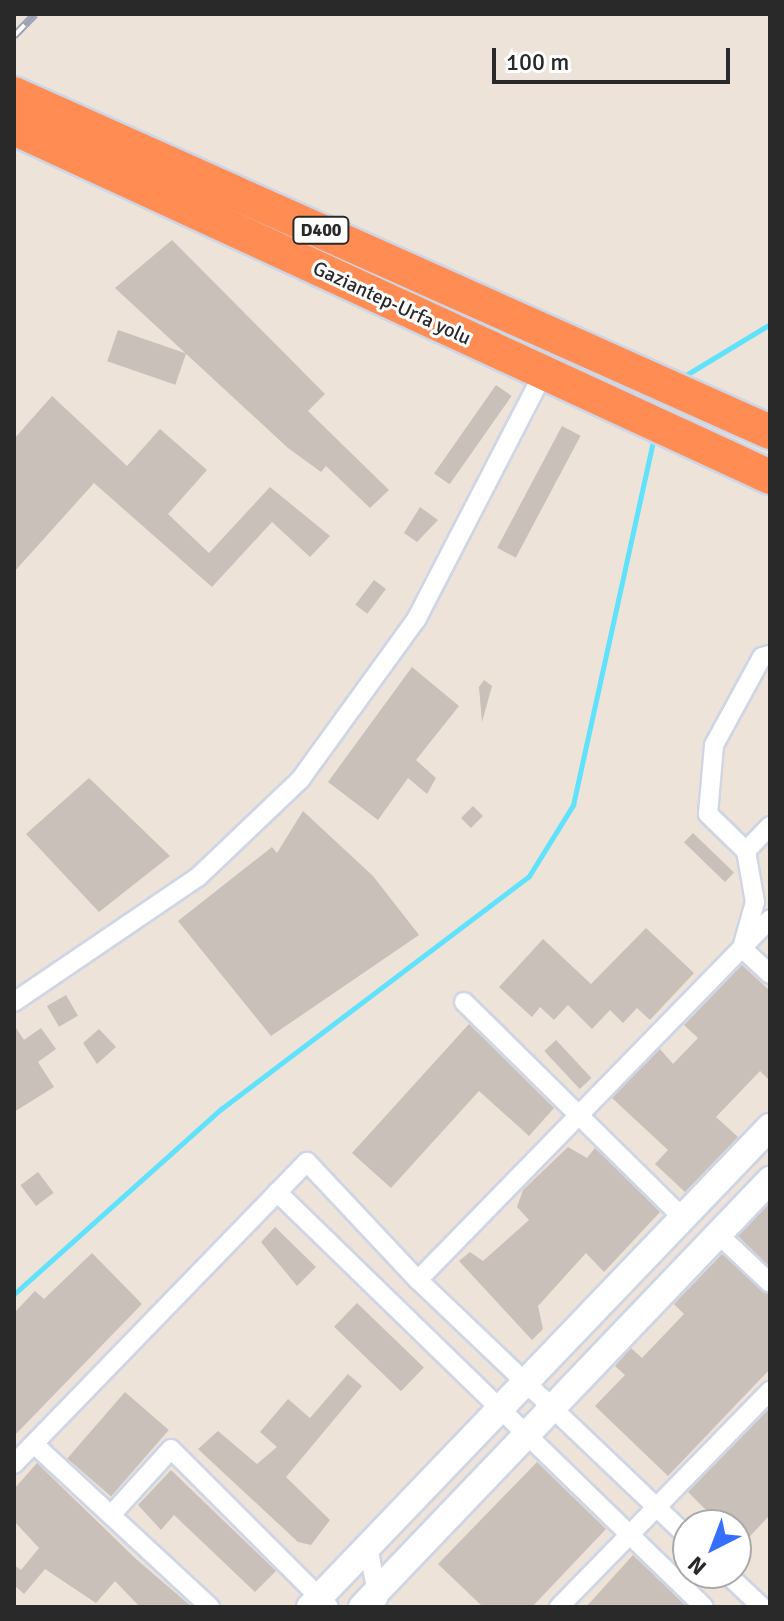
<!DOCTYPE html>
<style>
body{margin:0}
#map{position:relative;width:784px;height:1621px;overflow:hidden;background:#ede3d9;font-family:Signika,sans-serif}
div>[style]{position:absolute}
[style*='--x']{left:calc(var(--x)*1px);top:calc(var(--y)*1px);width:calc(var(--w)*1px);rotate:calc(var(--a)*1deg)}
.stream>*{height:5px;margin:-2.5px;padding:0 2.5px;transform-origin:2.5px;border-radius:2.5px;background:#60e2fc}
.building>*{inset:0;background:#c8c0b9;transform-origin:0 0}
.roads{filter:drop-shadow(2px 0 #ced5e4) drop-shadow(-2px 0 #ced5e4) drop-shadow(0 2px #ced5e4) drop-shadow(0 -2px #ced5e4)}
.street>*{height:18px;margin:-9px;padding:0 9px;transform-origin:9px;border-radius:9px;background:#fff}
.secondary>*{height:26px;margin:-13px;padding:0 13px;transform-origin:13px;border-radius:13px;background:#fff}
.highway>*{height:34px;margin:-17px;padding:0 17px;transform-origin:17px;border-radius:17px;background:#ff8c53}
.rail>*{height:8px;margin-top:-4px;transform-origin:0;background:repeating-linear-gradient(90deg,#fff 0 15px,#9ca2b6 0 30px);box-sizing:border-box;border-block:2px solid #9ca2b6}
span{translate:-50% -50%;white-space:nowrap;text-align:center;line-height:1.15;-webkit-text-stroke:6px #fff;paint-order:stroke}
.shield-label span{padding:2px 6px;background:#fff;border:2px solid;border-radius:6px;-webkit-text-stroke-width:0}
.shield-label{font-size:18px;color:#292929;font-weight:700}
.street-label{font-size:20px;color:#292929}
.frame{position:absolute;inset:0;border:16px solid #292929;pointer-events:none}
.north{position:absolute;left:672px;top:1509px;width:80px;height:80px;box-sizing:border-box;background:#fff;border:2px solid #a9a9a9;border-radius:50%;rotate:222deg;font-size:22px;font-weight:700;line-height:32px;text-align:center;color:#292929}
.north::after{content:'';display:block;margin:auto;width:28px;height:36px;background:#356fff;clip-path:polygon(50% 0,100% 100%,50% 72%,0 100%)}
.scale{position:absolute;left:492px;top:48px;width:238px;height:36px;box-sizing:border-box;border:4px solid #292929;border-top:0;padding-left:10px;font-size:24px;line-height:28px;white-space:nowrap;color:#292929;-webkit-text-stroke:6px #fff;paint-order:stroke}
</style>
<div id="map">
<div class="stream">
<div style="--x:681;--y:378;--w:104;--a:-31.2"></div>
<div style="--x:14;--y:1294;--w:278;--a:-41.8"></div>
<div style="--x:221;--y:1109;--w:386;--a:-37.1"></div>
<div style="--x:529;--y:876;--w:84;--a:-58.2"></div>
<div style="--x:573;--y:805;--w:376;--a:-77.6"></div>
</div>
<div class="building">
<div style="clip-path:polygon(172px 240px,325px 394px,308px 411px,389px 490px,370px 508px,326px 466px,321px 472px,288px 448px,115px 288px)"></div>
<div style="left:118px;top:330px;width:72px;height:33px;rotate:19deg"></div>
<div style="left:496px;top:385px;width:19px;height:108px;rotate:35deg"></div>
<div style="clip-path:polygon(52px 396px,127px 466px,160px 429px,207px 470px,168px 514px,209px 553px,270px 487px,330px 536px,310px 557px,272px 522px,212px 587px,94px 483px,14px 572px,14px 439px)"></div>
<div style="left:562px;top:426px;width:21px;height:138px;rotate:28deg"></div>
<div style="clip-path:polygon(420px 507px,438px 520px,417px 542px,404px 533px)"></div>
<div style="left:374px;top:580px;width:15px;height:31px;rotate:37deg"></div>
<div style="clip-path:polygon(412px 667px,459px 706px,416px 760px,436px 778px,427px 794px,408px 778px,378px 820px,328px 782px)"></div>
<div style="clip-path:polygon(484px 680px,492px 686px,482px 722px,479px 687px)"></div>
<div style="clip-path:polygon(89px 778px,170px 856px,99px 912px,26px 834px)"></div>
<div style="left:473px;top:806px;width:14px;height:17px;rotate:45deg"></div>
<div style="clip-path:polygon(303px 811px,373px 876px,419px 935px,271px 1036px,178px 921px,272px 847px,277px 853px)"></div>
<div style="left:693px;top:833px;width:57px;height:13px;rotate:44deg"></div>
<div style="clip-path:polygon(646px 928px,694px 973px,650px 1020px,637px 1008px,623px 1023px,610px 1010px,592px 1029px,568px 1005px,554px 1020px,540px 1007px,532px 1017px,499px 987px,543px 939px,591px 984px)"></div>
<div style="clip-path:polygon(742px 965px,770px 991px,770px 1081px,760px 1071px,716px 1117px,738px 1137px,685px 1192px,655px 1164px,668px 1150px,612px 1098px,660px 1049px,673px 1064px,698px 1038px,684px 1025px)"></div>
<div style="left:66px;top:995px;width:24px;height:22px;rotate:60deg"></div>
<div style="clip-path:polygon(469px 1024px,554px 1108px,529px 1136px,479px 1091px,391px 1188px,352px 1153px)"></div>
<div style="clip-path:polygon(14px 1025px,24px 1040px,41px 1028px,56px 1049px,38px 1062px,54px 1087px,14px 1112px)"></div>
<div style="clip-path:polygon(99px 1029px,116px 1047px,97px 1064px,83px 1043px)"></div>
<div style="left:556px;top:1040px;width:52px;height:16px;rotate:47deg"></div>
<div style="clip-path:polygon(568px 1147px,587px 1158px,595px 1148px,660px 1212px,604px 1272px,586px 1253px,538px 1306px,543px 1329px,532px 1340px,459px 1261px,470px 1252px,483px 1261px,529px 1220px,517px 1207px,523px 1190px)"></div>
<div style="left:38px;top:1172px;width:26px;height:22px;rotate:53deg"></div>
<div style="clip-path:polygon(770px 1203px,770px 1267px,738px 1236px)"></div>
<div style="clip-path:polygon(275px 1227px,316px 1267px,297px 1286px,261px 1242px)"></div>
<div style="clip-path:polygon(92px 1253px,142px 1304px,14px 1436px,14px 1313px,35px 1291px,44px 1299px)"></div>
<div style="clip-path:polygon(722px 1254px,770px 1295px,770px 1369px,668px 1476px,595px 1406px,625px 1375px,615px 1366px,631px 1348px,642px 1358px,684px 1314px,674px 1304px)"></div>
<div style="left:357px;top:1303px;width:93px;height:33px;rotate:44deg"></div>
<div style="clip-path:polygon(348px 1374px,362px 1386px,286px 1477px,330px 1520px,311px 1545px,298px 1542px,198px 1449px,218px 1431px,257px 1464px,277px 1447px,260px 1432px,288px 1399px,310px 1418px)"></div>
<div style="left:125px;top:1392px;width:58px;height:88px;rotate:41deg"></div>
<div style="clip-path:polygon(770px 1408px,770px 1515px,736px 1551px,736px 1525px,705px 1525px,699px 1519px,706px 1510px,688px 1492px)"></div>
<div style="clip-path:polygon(537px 1462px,606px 1529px,532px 1607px,483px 1607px,438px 1564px)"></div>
<div style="clip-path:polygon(37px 1463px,136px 1559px,192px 1607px,140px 1607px,115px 1581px,96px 1603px,45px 1569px,24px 1594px,14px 1585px,14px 1565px,21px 1570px,39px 1548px,14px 1521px,14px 1489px)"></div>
<div style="clip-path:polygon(171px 1470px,276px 1571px,255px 1592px,174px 1515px,161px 1530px,138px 1505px)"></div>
<div style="clip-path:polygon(633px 1555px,687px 1607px,586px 1607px)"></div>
</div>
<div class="roads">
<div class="street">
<div style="--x:770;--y:826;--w:35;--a:134"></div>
<div style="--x:746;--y:851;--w:52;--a:80"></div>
<div style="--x:755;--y:902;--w:48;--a:105.8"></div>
<div style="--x:742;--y:948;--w:38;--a:43"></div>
<div style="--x:746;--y:851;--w:53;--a:-135.8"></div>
<div style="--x:708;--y:814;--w:69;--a:-85"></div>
<div style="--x:714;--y:745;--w:100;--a:-61.4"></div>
<div style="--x:762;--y:657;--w:8;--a:-14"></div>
<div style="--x:14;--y:1002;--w:222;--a:-34.2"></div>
<div style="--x:198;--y:877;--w:141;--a:-43.6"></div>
<div style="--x:300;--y:780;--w:198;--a:-54.1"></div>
<div style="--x:416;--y:620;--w:277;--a:-62.7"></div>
<div style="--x:464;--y:1002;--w:308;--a:44.6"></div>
<div style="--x:277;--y:1192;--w:595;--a:44.18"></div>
<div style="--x:718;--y:1234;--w:71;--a:43.3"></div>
<div style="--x:418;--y:1280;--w:504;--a:-45.72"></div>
<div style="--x:34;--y:1444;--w:240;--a:42.8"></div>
<div style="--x:14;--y:1464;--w:421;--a:-45.9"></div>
<div style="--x:307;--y:1162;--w:162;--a:46.8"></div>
<div style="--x:418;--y:1280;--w:373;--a:43.6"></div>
<div style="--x:111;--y:1515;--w:89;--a:-47.7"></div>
<div style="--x:171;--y:1449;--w:223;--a:45"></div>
<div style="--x:368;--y:1546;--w:54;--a:79.3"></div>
<div style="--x:726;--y:1573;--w:50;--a:43.4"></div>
<div style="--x:559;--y:1607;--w:302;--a:-45.7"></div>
</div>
<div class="secondary">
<div style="--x:310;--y:1607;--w:665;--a:-46.22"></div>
<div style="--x:362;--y:1607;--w:591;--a:-46.3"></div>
</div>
<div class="highway">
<div style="--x:14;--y:94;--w:828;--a:24.09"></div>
<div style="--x:14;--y:128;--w:833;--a:24.78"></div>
</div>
</div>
<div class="rail">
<div style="--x:14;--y:36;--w:30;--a:-46"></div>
</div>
<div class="shield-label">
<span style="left:321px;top:230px">D400</span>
</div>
<div class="street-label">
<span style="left:392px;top:303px;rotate:25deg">Gaziantep-Urfa yolu</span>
</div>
<div class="frame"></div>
<div class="north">N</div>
<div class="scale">100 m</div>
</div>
